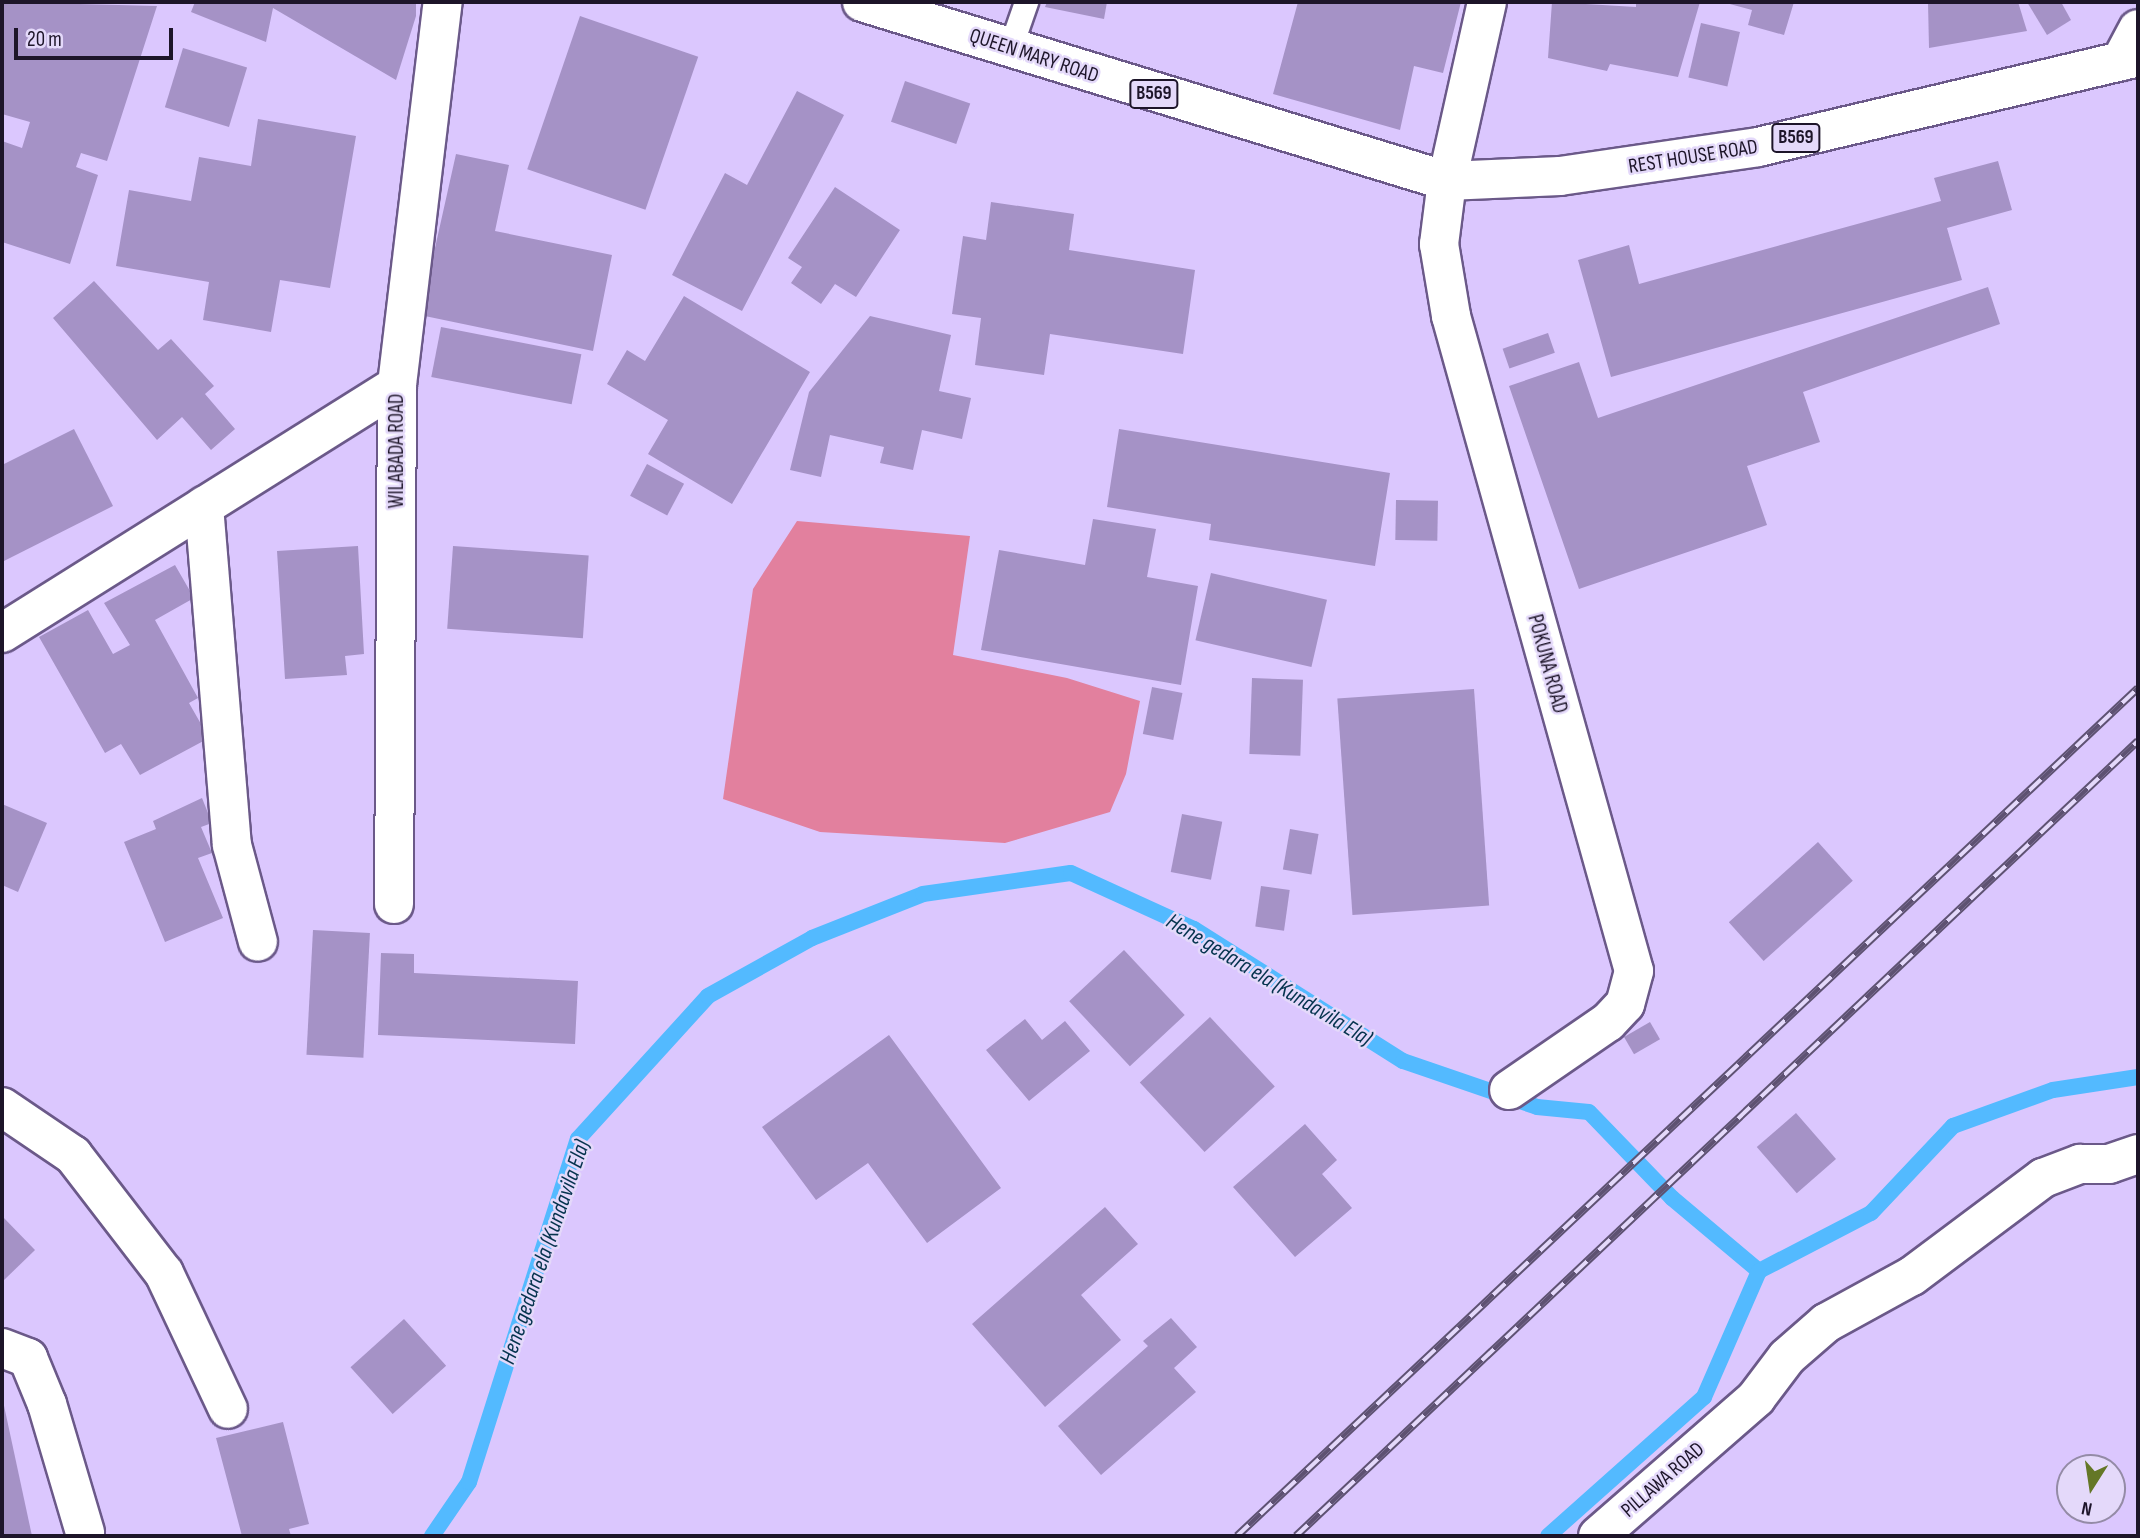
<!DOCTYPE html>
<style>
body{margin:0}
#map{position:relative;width:2140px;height:1538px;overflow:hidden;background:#dbc7fe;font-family:"Sofia Sans Condensed",sans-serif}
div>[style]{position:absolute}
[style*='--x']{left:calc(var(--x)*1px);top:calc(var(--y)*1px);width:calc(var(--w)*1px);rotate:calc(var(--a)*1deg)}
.green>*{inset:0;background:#e2809e}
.stream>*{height:16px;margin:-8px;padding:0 8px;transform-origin:8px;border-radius:8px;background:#53baff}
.building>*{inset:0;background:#a592c6;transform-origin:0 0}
.roads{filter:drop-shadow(2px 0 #6b5989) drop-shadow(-2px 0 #6b5989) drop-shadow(0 2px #6b5989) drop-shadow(0 -2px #6b5989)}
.service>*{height:23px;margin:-11.5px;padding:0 11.5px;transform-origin:11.5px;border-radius:11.5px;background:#fff}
.minor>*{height:38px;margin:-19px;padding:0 19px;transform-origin:19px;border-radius:19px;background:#fff}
.tertiary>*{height:38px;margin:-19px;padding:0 19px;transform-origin:19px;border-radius:19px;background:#fff}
.primary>*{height:38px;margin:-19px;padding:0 19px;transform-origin:19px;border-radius:19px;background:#fff}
.rail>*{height:8px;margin-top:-4px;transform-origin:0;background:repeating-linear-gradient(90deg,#e4d9fa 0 16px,#5e5272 0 32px);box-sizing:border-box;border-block:2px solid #5e5272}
span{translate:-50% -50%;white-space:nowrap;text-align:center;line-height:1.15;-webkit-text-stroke:5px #e4d9fa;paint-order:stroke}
.shield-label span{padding:2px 5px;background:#e4d9fa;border:2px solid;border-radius:5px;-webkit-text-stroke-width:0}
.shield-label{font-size:19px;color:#1d1529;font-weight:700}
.street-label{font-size:21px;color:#1d1529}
.water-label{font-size:23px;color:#05334e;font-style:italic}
.frame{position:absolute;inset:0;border:4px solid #1d1529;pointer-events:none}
.north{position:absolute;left:2056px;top:1454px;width:70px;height:70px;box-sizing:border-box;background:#e4d9fa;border:2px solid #948ba6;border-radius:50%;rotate:192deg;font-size:19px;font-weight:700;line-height:28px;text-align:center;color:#1d1529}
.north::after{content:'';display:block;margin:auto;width:24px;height:32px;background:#647726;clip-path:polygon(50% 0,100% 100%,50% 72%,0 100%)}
.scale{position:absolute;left:14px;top:28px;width:159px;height:32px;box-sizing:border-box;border:4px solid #1d1529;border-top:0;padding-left:9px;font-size:21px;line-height:24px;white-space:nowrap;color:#1d1529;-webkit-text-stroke:5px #e4d9fa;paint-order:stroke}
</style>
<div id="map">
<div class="green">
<div style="clip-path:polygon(797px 521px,970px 536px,953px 655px,1067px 678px,1140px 701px,1126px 774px,1110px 812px,1005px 843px,820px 832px,723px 799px,753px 589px)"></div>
</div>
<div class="stream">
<div style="--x:432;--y:1536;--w:65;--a:-55.6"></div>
<div style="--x:469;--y:1482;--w:360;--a:-72.4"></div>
<div style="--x:578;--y:1139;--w:193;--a:-47.7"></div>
<div style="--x:708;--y:996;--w:119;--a:-29.1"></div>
<div style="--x:812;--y:938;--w:119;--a:-21.6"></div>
<div style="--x:923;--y:894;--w:149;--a:-8.1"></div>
<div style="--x:1071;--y:873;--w:135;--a:24.5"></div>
<div style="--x:1194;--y:929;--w:247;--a:32.3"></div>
<div style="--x:1403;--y:1061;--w:142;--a:18.9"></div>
<div style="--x:1537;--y:1107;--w:52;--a:5.5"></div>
<div style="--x:1589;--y:1112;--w:120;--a:46"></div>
<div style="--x:1672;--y:1198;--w:114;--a:40"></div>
<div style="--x:1759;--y:1271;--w:126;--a:-27.4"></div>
<div style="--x:1871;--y:1213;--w:120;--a:-46.7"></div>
<div style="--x:1953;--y:1126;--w:106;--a:-19.8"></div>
<div style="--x:2053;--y:1090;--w:86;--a:-8.7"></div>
<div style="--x:1548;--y:1536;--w:209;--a:-41.7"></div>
<div style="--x:1704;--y:1397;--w:137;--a:-66.4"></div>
</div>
<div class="building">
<div style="clip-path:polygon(2px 2px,157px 6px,107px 161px,81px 153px,76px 167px,98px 175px,70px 264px,2px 242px,2px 141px,22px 148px,30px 122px,2px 114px)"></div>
<div style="clip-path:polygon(195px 2px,416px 2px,416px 16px,396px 80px,273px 8px,266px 42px,191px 12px)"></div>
<div style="clip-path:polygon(1047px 2px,1107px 2px,1104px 19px,1045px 7px)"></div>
<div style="clip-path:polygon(1298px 2px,1461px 2px,1443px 73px,1414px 66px,1400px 130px,1273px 94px)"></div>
<div style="clip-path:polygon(1552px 2px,1636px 7px,1636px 2px,1700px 2px,1678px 77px,1610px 64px,1607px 71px,1548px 58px)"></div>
<div style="clip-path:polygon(1794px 2px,1784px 35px,1748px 25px,1752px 10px,1726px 3px)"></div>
<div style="clip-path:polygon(1928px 2px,2018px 2px,2027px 31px,1929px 48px)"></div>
<div style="clip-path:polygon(2027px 2px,2061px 2px,2071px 20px,2047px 35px)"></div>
<div style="left:580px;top:16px;width:125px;height:162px;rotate:19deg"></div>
<div style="left:1701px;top:23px;width:40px;height:56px;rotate:13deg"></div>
<div style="left:183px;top:48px;width:67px;height:62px;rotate:17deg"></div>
<div style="left:905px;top:81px;width:69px;height:43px;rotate:19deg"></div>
<div style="clip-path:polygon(797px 91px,844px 115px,742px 311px,672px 275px,725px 173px,747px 185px)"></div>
<div style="clip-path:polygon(258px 119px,356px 136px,330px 288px,280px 280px,271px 332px,203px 320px,209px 282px,116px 266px,129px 190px,191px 201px,199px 157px,251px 166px)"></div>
<div style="clip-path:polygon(456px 154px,509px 165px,495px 231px,612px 255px,593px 351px,420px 315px)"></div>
<div style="clip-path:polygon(1998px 161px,2012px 210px,1947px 228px,1962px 280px,1611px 377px,1578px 260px,1629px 245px,1639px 284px,1941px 201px,1934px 178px)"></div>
<div style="clip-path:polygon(835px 187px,900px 230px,856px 297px,835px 284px,821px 304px,791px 283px,802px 267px,788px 258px)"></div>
<div style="clip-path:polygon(991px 202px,1074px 214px,1069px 250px,1195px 270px,1183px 354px,1050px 334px,1044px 375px,975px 365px,981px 318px,952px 314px,963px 236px,986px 240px)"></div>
<div style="clip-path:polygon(94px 281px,158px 350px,171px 339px,214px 386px,205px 394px,235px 429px,211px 450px,182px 417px,157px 440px,53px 318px)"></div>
<div style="clip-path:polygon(1988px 287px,2000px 324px,1803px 392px,1820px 442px,1747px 466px,1767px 525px,1579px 589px,1509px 386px,1579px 362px,1598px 418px)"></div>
<div style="clip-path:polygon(684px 296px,810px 372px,732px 504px,648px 454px,668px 420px,607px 384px,627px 350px,645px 361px)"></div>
<div style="clip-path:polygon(870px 316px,951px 335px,939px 391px,971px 398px,962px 439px,922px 430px,913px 470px,880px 463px,884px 447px,830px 435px,821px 477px,790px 470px,809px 392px)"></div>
<div style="left:441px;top:327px;width:143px;height:51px;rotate:11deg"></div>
<div style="left:1548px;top:333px;width:21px;height:48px;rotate:71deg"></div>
<div style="clip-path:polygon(74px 429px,113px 506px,2px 562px,2px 465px)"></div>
<div style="clip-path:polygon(1119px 429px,1390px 473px,1375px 566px,1209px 540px,1211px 524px,1107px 507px)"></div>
<div style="left:647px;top:464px;width:42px;height:36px;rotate:28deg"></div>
<div style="left:1396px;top:500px;width:42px;height:40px;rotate:1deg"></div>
<div style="clip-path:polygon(1093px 519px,1156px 529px,1147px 577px,1198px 586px,1181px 685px,981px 650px,999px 550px,1085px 565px)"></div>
<div style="clip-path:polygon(358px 546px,364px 654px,345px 656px,347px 675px,285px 679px,277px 551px)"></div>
<div style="left:453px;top:546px;width:136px;height:83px;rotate:4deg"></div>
<div style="clip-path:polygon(175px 565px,194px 598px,155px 620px,198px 698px,189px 703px,209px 738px,140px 775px,121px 744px,105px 753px,39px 637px,88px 610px,113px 654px,130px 645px,104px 603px)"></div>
<div style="left:1211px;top:573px;width:119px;height:69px;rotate:13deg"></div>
<div style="left:1252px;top:678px;width:51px;height:76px;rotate:2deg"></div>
<div style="left:1152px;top:687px;width:31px;height:48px;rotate:11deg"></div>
<div style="left:1474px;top:689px;width:217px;height:137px;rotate:86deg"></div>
<div style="clip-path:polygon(202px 798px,212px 823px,201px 827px,212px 853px,198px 858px,223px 918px,165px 942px,124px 842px,156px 829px,153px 821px)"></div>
<div style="clip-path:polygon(2px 804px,47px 823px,18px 892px,2px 885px)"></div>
<div style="left:1182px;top:814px;width:41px;height:59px;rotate:11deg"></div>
<div style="left:1290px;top:829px;width:29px;height:41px;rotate:10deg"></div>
<div style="left:1818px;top:842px;width:52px;height:120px;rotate:48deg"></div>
<div style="left:1261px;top:886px;width:29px;height:41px;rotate:8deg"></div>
<div style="left:313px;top:930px;width:57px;height:125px;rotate:3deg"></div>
<div style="left:1124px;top:950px;width:89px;height:75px;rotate:47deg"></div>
<div style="clip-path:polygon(381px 953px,414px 954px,414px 973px,578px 981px,575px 1044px,378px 1035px)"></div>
<div style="left:1210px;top:1017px;width:95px;height:96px;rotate:47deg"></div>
<div style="clip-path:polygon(1025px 1019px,1042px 1040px,1065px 1021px,1090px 1051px,1029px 1101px,986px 1050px)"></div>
<div style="left:1650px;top:1022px;width:20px;height:30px;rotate:60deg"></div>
<div style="clip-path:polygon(889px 1035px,1001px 1188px,927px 1243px,868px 1163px,816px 1200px,762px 1127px)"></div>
<div style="left:1796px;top:1113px;width:61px;height:52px;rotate:49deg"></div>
<div style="clip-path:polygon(1305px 1124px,1337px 1160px,1322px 1174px,1352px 1208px,1295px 1257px,1233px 1187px)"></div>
<div style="clip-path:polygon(1105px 1207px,1138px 1244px,1081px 1295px,1121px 1340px,1045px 1407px,972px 1324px)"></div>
<div style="clip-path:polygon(2px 1216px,35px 1250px,2px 1282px)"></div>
<div style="clip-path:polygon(1171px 1318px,1197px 1347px,1174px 1368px,1196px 1392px,1101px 1475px,1058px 1426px,1148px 1346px,1143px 1341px)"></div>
<div style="left:404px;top:1319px;width:63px;height:72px;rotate:48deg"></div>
<div style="clip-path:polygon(2px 1401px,3px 1401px,32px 1536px,2px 1536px)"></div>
<div style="clip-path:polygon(283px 1422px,309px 1524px,289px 1529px,291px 1536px,242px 1536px,216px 1438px)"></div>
</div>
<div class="roads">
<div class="service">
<div style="--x:1010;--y:48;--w:49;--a:-70.8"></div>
</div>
<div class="minor">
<div style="--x:2121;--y:61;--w:36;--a:-62"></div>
<div style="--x:1447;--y:181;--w:64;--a:97.2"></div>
<div style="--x:1439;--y:244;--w:73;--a:80.5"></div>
<div style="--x:1451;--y:316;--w:680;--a:74.39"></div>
<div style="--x:1634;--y:971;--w:34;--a:105"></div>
<div style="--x:1625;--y:1004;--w:25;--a:133"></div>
<div style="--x:1608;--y:1022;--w:120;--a:145.5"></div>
<div style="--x:204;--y:506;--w:340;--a:85.3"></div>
<div style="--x:232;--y:845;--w:100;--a:75"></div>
<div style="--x:2;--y:633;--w:466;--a:-32.1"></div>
<div style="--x:394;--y:904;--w:519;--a:-89.67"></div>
<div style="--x:397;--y:385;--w:386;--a:-83.2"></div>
<div style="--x:2;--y:1107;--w:86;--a:34.1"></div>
<div style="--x:73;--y:1155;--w:149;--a:52.4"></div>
<div style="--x:164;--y:1273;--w:150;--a:64.8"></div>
<div style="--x:2;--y:1348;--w:28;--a:21"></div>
<div style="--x:28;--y:1358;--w:50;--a:67.6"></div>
<div style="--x:47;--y:1404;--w:134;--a:73.5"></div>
<div style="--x:1598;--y:1536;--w:210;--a:-41.1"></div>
<div style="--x:1756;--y:1398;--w:51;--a:-52.9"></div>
<div style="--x:1787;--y:1357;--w:52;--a:-41.1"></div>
<div style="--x:1826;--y:1323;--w:98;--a:-28.7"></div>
<div style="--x:1912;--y:1276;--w:164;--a:-36.8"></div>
<div style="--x:2043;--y:1178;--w:40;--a:-21"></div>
<div style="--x:2080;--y:1164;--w:29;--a:0"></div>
<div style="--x:2109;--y:1164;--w:31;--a:-19"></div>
</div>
<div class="tertiary">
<div style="--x:1447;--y:181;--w:183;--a:-77.4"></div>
</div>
<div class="primary">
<div style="--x:862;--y:2;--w:612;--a:17.01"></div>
<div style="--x:1447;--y:181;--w:113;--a:-2.5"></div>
<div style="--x:1560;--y:176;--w:200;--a:-8.3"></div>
<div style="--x:1758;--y:147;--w:391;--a:-13.3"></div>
</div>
</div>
<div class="rail">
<div style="--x:1237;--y:1536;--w:1237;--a:-43.26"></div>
<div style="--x:1296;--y:1536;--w:1158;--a:-43.36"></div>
</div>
<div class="shield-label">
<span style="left:1154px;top:94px">B569</span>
<span style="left:1796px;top:138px">B569</span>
</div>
<div class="street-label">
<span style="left:1034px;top:56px;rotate:18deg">QUEEN MARY ROAD</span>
<span style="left:1693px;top:157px;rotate:-9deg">REST HOUSE ROAD</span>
<span style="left:397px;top:451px;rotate:-90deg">WILABADA ROAD</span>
<span style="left:1547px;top:664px;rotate:75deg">POKUNA ROAD</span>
<span style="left:1663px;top:1480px;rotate:-41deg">PILLAWA ROAD</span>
</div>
<div class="water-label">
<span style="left:1269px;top:980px;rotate:31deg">Hene gedara ela (Kundavila Ela)</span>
<span style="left:545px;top:1252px;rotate:-71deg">Hene gedara ela (Kundavila Ela)</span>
</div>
<div class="frame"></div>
<div class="north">N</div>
<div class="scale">20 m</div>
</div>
